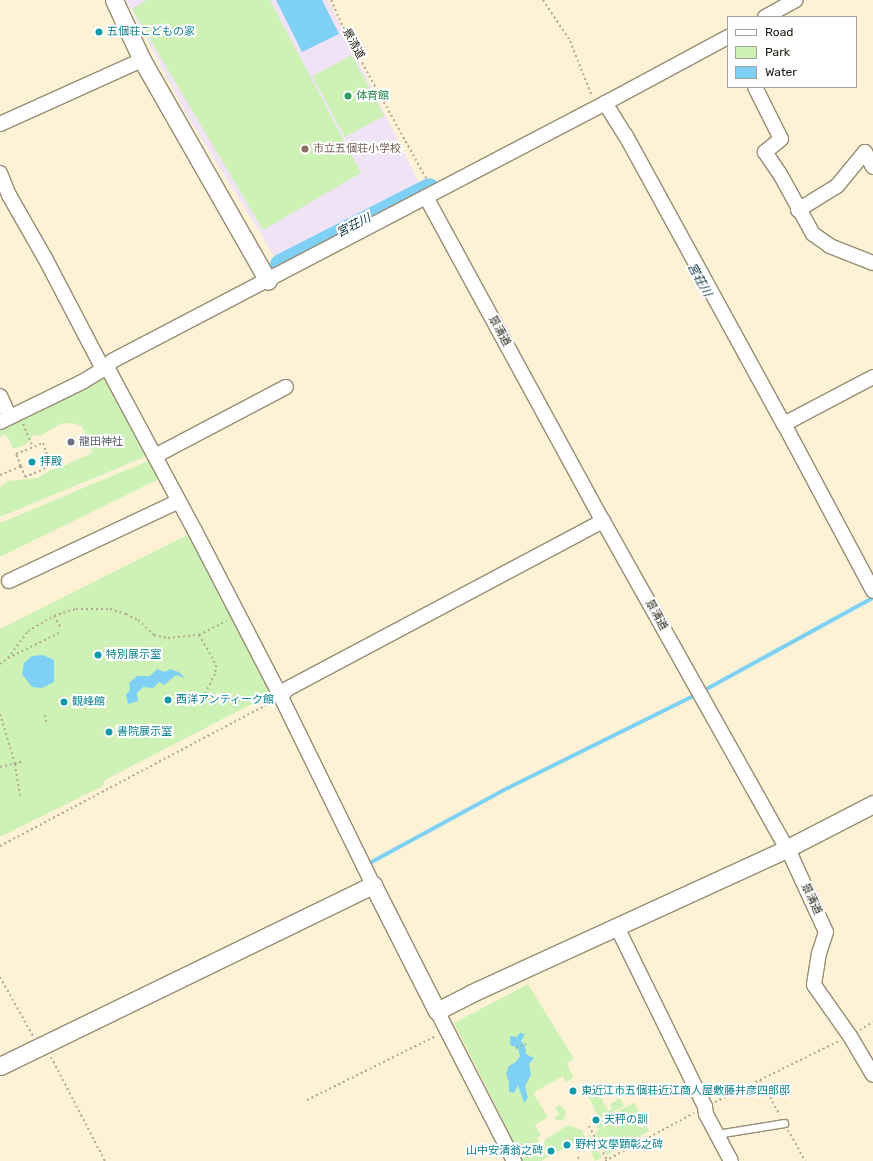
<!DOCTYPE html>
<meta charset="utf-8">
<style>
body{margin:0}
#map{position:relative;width:873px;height:1161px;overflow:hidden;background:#fdf2d6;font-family:Rubik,"Noto Sans JP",sans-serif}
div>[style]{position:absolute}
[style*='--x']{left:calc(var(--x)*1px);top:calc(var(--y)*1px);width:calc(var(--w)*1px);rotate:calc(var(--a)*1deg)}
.education>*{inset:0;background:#f1e3f6}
.green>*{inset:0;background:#cef1b5;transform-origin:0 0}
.water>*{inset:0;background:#7ed1f5}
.stream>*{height:3.5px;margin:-1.75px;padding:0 1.75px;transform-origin:1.75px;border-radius:1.75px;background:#7ed1f5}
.river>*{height:21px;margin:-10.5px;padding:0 10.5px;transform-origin:10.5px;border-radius:10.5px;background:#7ed1f5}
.path>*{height:2px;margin-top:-1px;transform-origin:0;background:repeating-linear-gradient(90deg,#b2aa94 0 2px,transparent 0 5px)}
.roads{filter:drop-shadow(1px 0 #988d74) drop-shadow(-1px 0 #988d74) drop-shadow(0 1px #988d74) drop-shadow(0 -1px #988d74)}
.service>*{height:7px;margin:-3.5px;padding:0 3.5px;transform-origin:3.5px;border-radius:3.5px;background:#fff}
.minor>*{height:14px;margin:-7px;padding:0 7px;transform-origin:7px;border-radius:7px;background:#fff}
.tertiary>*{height:17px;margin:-8.5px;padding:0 8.5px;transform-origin:8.5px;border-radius:8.5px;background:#fff}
.dots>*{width:11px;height:11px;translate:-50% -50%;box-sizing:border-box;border:2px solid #fff;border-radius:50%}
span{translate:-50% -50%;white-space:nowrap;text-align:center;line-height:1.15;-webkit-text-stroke:4px #fff;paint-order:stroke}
.culture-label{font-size:11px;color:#0d838f}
.left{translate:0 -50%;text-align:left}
.right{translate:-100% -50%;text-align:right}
.street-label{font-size:11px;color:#1d190f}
.leisure-label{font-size:11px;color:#27864d}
.education-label{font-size:11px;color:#785e54}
.worship-label{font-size:11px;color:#5b616d}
.water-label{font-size:12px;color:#093140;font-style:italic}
.legend{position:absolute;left:727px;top:16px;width:130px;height:72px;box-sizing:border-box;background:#fff;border:1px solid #a5a39f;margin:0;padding:5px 7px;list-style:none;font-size:12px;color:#1d190f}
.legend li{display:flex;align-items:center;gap:8px;height:20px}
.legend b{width:20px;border:1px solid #a5a39f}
</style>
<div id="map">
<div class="education">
<div style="clip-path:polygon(126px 0,328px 0,420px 185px,276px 259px,186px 113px)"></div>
</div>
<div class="green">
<div style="clip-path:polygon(147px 0,270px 0,361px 173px,263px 230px,132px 9px)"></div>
<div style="left:352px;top:55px;width:69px;height:45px;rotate:62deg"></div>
<div style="clip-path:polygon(105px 377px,147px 456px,0 517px,0 487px,7px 481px,38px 478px,52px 469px,66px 465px,92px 453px,82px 426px,72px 423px,60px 424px,40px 436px,32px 435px,31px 440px,21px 447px,13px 448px,6px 434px,0 437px,0 429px)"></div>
<div style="clip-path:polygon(150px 460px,159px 479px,0 557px,0 523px)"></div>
<div style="clip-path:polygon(189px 534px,271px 694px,105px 780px,103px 786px,0 837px,0 629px)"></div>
<div style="clip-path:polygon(528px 984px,574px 1059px,567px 1063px,573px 1078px,566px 1082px,563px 1076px,533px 1093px,548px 1117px,535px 1125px,541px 1136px,537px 1138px,540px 1144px,543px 1143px,550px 1156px,541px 1161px,523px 1161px,454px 1023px)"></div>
<div style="clip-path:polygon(595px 1086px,608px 1111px,612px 1109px,610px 1104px,620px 1098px,624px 1106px,599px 1119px,586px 1091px)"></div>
<div style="clip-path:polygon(634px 1103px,649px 1131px,607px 1155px,595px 1132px,616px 1122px,612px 1114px)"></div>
<div style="clip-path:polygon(560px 1105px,566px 1111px,564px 1120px,556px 1120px,554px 1117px,559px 1115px,555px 1107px)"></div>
<div style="clip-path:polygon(611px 1115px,614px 1122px,598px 1130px,596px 1123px)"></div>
<div style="clip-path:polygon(568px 1125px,582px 1130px,585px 1137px,551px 1155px,544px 1143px,546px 1139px)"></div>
<div style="clip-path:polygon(590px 1134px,602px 1157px,595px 1161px,585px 1139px)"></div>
</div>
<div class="water">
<div style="clip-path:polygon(276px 0,322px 0,339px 34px,302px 52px)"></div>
<div style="clip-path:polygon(43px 655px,54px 660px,54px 682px,42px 688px,32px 687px,22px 674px,24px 663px,32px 656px)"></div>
<div style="clip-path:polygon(157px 669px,165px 672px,170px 669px,179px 672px,185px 678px,176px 675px,164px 685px,159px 682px,153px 688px,143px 687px,137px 693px,138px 701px,128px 704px,126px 695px,130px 690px,129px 683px,137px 676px,150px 676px)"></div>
<div style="clip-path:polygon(520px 1033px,525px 1034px,521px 1041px,525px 1045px,526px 1054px,534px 1058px,529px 1064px,531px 1075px,525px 1086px,528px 1098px,524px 1103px,518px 1085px,514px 1093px,509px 1092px,509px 1082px,506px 1074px,509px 1066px,516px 1062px,520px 1056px,518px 1048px,510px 1045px,510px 1036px,517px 1037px)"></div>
</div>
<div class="stream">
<div style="--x:703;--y:691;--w:194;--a:-28.7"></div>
<div style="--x:368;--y:864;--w:159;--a:-28.5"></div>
<div style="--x:508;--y:788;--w:211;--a:-26.4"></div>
</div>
<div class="river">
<div style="--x:280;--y:264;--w:167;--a:-27"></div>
</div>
<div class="path">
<div style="--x:331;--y:0;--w:35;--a:66"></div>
<div style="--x:345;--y:32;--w:171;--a:61"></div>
<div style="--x:543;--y:0;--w:49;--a:56.6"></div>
<div style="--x:570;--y:41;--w:59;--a:68.2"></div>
<div style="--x:23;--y:424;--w:25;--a:67"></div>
<div style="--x:21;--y:466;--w:12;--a:70"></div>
<div style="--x:25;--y:477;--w:28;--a:-23"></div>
<div style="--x:51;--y:466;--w:12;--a:-110"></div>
<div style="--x:0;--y:475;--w:23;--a:-23"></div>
<div style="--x:21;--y:466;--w:13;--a:-113"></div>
<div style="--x:16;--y:454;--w:29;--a:-22"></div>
<div style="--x:43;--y:443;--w:13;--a:72"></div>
<div style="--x:47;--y:455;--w:4;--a:-14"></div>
<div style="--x:54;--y:616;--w:14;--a:60"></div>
<div style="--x:199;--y:635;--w:34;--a:60"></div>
<div style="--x:216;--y:665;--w:9;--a:96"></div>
<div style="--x:215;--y:674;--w:22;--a:117"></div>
<div style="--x:8;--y:658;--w:59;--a:-26.1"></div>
<div style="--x:0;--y:664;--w:10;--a:-37"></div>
<div style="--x:8;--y:658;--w:34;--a:-53"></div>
<div style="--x:28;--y:631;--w:30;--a:-30"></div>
<div style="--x:54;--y:616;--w:23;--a:-18"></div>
<div style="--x:76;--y:609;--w:34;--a:0"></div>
<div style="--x:110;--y:609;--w:17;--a:17"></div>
<div style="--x:126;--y:614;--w:13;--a:27"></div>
<div style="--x:138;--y:620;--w:22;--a:43"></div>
<div style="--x:154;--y:635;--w:14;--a:12"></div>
<div style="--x:168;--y:638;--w:31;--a:-6"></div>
<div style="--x:199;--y:635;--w:31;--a:-27"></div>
<div style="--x:0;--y:714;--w:52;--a:73.3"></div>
<div style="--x:15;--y:764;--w:32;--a:81"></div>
<div style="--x:45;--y:715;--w:7;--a:82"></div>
<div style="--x:0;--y:767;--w:25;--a:-14"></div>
<div style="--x:0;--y:846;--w:306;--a:-27.9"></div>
<div style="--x:0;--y:977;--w:68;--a:60.8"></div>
<div style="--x:860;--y:1030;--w:15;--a:-32"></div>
<div style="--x:516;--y:1048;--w:11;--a:-22"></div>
<div style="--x:51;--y:1057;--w:117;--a:62.6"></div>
<div style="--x:760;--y:1080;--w:40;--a:60.3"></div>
<div style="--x:307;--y:1100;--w:144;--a:-26.4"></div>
<div style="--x:715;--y:1102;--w:138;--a:-26.2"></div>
<div style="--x:589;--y:1126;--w:38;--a:62"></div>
<div style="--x:788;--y:1130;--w:35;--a:61"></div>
<div style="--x:578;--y:1157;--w:5;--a:53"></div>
<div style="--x:605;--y:1161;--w:101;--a:-28.3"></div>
</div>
<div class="roads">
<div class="service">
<div style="--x:717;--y:1134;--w:68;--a:-9.3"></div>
</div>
<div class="minor">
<div style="--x:765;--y:17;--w:35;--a:-29"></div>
<div style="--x:755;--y:87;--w:58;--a:63.4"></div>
<div style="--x:781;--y:139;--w:21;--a:141"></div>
<div style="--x:765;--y:152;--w:27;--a:56"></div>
<div style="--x:780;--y:174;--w:68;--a:61.2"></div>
<div style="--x:813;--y:234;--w:21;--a:35"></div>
<div style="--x:830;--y:246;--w:46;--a:21.6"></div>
<div style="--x:605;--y:103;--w:39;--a:58"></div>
<div style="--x:626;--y:136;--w:328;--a:61.3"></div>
<div style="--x:784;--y:424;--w:189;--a:61.9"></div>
<div style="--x:0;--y:124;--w:156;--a:-24.3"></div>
<div style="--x:0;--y:173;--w:24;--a:68"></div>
<div style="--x:9;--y:195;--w:73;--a:60.3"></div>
<div style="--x:45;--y:258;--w:119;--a:62.4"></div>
<div style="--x:100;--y:363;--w:8;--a:30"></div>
<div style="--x:107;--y:367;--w:186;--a:61.8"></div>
<div style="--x:195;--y:531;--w:187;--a:62.6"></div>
<div style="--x:281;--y:697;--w:209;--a:63.9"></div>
<div style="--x:426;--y:197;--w:369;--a:61.4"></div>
<div style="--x:603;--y:521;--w:386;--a:60.7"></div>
<div style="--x:792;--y:858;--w:81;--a:65.3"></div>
<div style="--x:826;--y:932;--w:22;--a:108"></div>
<div style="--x:819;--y:953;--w:32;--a:99"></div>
<div style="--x:814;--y:985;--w:62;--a:54.8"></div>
<div style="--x:850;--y:1036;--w:45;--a:59.5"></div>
<div style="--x:798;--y:210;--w:46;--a:-31.6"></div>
<div style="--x:837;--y:186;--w:44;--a:-50.5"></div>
<div style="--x:865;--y:152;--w:17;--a:62"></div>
<div style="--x:0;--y:396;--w:23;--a:65"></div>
<div style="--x:0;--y:422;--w:91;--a:-26"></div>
<div style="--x:82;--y:382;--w:29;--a:-31"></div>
<div style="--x:107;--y:367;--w:8;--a:-50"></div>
<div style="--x:112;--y:361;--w:546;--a:-27.6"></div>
<div style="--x:596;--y:108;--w:150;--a:-28.3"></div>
<div style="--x:784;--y:424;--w:101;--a:-27.8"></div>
<div style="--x:155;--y:456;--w:148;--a:-27.8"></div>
<div style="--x:9;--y:581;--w:186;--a:-25.2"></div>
<div style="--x:281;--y:697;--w:10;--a:-53"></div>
<div style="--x:287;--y:689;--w:358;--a:-28"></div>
<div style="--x:617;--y:927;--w:200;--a:63.9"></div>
<div style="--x:705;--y:1107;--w:7;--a:82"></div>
<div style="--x:706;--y:1114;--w:53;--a:62"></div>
<div style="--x:437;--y:1011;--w:169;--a:62.8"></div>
</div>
<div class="tertiary">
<div style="--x:114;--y:0;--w:66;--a:65"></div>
<div style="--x:142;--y:60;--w:254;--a:60.3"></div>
<div style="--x:0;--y:1066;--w:415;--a:-25.9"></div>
<div style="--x:373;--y:885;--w:141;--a:63.1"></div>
<div style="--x:437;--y:1011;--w:39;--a:-27"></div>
<div style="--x:472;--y:993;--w:345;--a:-24.6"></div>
<div style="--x:786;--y:849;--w:98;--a:-27.3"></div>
</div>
</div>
<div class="dots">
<div style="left:99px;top:32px;background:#0f9aa8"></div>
<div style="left:348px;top:96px;background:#2e9e5b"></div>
<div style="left:305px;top:149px;background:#8d6e63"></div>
<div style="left:71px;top:442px;background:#6b7280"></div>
<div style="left:32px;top:462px;background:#0f9aa8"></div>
<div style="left:98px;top:655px;background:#0f9aa8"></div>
<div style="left:168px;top:700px;background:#0f9aa8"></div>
<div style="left:64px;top:702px;background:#0f9aa8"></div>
<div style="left:109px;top:732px;background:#0f9aa8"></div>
<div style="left:573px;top:1091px;background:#0f9aa8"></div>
<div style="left:596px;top:1120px;background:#0f9aa8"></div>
<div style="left:567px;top:1145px;background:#0f9aa8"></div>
<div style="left:551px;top:1151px;background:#0f9aa8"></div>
</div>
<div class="culture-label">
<span class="left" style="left:107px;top:32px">五個荘こどもの家</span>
<span class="left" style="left:40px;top:462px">拝殿</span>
<span class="left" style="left:106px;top:655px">特別展示室</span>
<span class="left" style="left:176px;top:700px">西洋アンティーク館</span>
<span class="left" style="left:72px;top:702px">観峰館</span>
<span class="left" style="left:117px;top:732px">書院展示室</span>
<span class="left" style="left:581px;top:1091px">東近江市五個荘近江商人屋敷藤井彦四郎邸</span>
<span class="left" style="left:604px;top:1120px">天秤の訓</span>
<span class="left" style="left:575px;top:1145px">野村文學顕彰之碑</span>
<span class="right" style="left:543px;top:1151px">山中安清翁之碑</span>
</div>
<div class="street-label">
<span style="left:353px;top:44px;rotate:61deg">景清道</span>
<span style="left:499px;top:331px;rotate:61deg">景清道</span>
<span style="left:656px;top:615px;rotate:61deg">景清道</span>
<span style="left:811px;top:899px;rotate:65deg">景清道</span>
</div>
<div class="leisure-label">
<span class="left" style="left:356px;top:96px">体育館</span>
</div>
<div class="education-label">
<span class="left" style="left:313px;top:149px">市立五個荘小学校</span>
</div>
<div class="worship-label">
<span class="left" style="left:79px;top:442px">龍田神社</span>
</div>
<div class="water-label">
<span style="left:354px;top:226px;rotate:-27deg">宮荘川</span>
<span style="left:699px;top:280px;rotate:61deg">宮荘川</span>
</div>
<ul class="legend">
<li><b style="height:5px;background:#fff"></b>Road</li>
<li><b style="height:11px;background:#cef1b5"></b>Park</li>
<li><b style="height:11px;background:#7ed1f5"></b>Water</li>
</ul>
</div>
